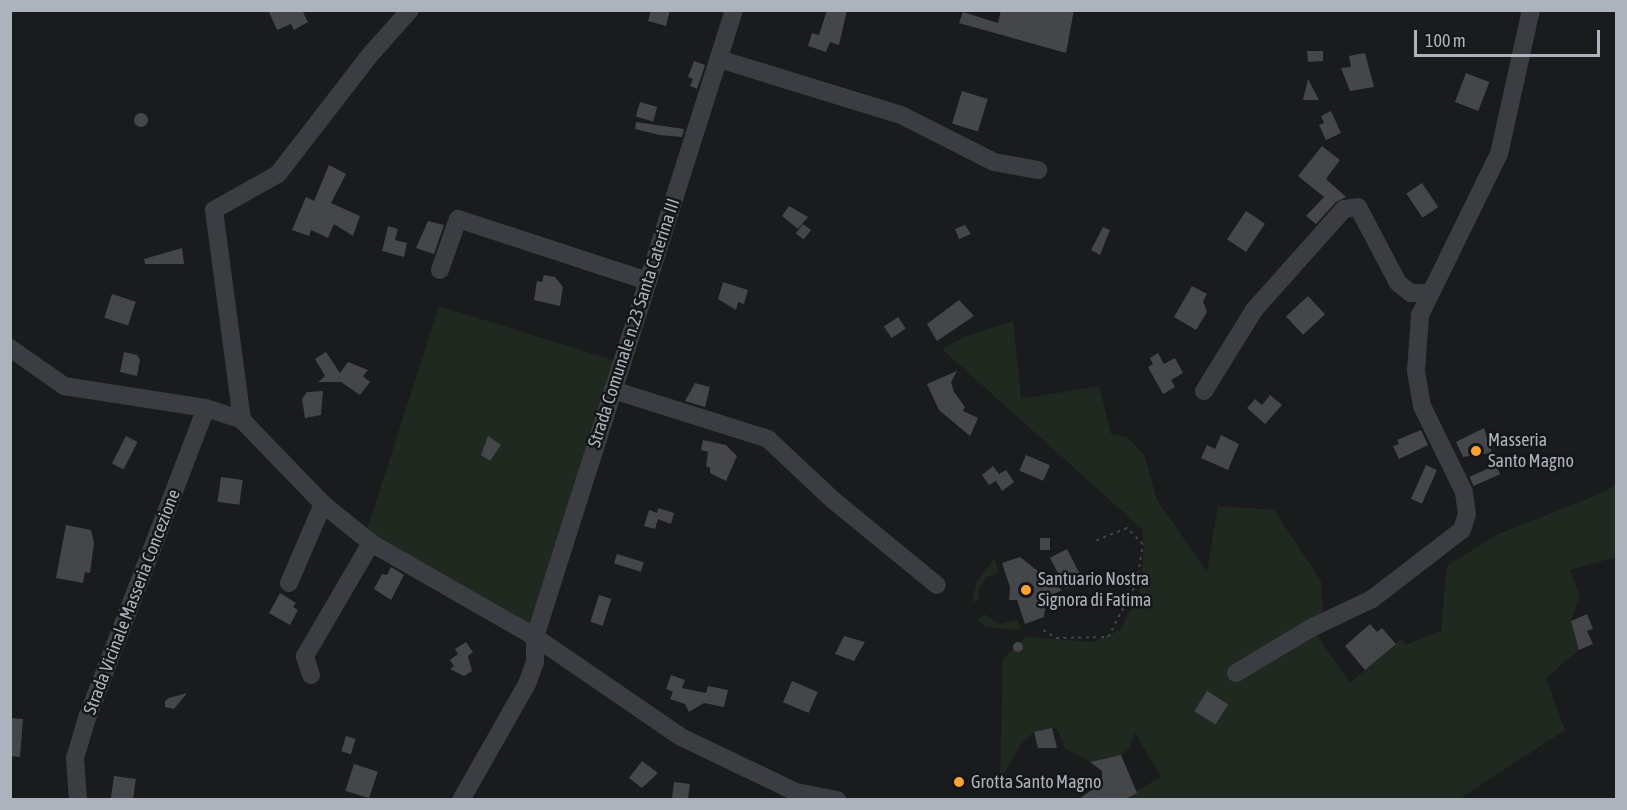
<!DOCTYPE html>
<style>
body{margin:0}
#map{position:relative;width:1627px;height:810px;overflow:hidden;background:#1a1b1d;font-family:"Asap Condensed",sans-serif}
div>[style]{position:absolute}
[style*='--x']{left:calc(var(--x)*1px);top:calc(var(--y)*1px);width:calc(var(--w)*1px);rotate:calc(var(--a)*1deg)}
.green>*{inset:0;background:#202920}
.building>*{inset:0;background:#44464a;transform-origin:0 0}
.round{border-radius:50%}
.path>*{height:2px;margin-top:-1px;transform-origin:0;background:repeating-linear-gradient(90deg,#414449 0 3px,transparent 0 7.5px)}
.minor>*{height:18px;margin:-9px;padding:0 9px;transform-origin:9px;border-radius:9px;background:#3b3d42}
.dots>*{width:16px;height:16px;translate:-50% -50%;box-sizing:border-box;border:3px solid #151618;border-radius:50%}
span{translate:-50% -50%;white-space:nowrap;text-align:center;line-height:1.15;-webkit-text-stroke:5px #151618;paint-order:stroke}
.street-label{font-size:18px;color:#acb3bd}
.poi-label{font-size:18px;color:#acb3bd}
.left{translate:0 -50%;text-align:left}
.frame{position:absolute;inset:0;border:12px solid #acb3bd;pointer-events:none}
.scale{position:absolute;left:1414px;top:30px;width:186px;height:27px;box-sizing:border-box;border:3px solid #acb3bd;border-top:0;padding-left:8px;font-size:18px;line-height:21px;white-space:nowrap;color:#acb3bd;-webkit-text-stroke:4px #151618;paint-order:stroke}
</style>
<div id="map">
<div class="green">
<div style="clip-path:polygon(439px 306px,616px 361px,535px 637px,366px 533px)"></div>
<div style="clip-path:polygon(1013px 321px,1021px 399px,1099px 386px,1111px 434px,1127px 437px,1144px 455px,1157px 500px,1207px 572px,1218px 506px,1274px 510px,1321px 581px,1323px 619px,1316px 634px,1350px 683px,1401px 639px,1406px 645px,1441px 631px,1447px 566px,1496px 535px,1605px 492px,1616px 484px,1616px 557px,1570px 570px,1580px 596px,1571px 621px,1579px 650px,1546px 678px,1565px 730px,1459px 799px,1123px 799px,1161px 777px,1135px 733px,1129px 749px,1121px 755px,1090px 762px,1065px 748px,1057px 728px,1034px 732px,1021px 744px,1000px 781px,1003px 659px,1026px 637px,1093px 642px,1120px 630px,1139px 594px,1144px 549px,1142px 529px,942px 349px,964px 337px)"></div>
<div style="clip-path:polygon(994px 559px,999px 573px,987px 577px,979px 588px,978px 600px,972px 602px,977px 581px)"></div>
<div style="clip-path:polygon(984px 614px,1000px 624px,1018px 620px,1021px 630px,985px 627px,978px 621px)"></div>
</div>
<div class="building">
<div style="clip-path:polygon(268px 10px,302px 10px,308px 22px,294px 30px,291px 24px,277px 30px)"></div>
<div style="clip-path:polygon(651px 10px,670px 10px,666px 26px,648px 21px)"></div>
<div style="clip-path:polygon(827px 10px,847px 10px,839px 45px,830px 42px,826px 52px,808px 46px,812px 33px,819px 35px)"></div>
<div style="clip-path:polygon(1001px 10px,1074px 10px,1066px 53px,959px 23px,963px 12px,998px 23px)"></div>
<div style="clip-path:polygon(1307px 51px,1323px 51px,1323px 61px,1308px 62px)"></div>
<div style="clip-path:polygon(1365px 53px,1374px 87px,1350px 91px,1341px 68px,1351px 67px,1349px 56px)"></div>
<div style="clip-path:polygon(694px 61px,705px 65px,697px 89px,690px 86px,693px 79px,688px 77px)"></div>
<div style="left:1466px;top:73px;width:25px;height:31px;rotate:21deg"></div>
<div style="clip-path:polygon(1308px 79px,1319px 100px,1303px 100px)"></div>
<div style="left:962px;top:91px;width:27px;height:34px;rotate:17deg"></div>
<div style="left:640px;top:102px;width:18px;height:15px;rotate:16deg"></div>
<div style="clip-path:polygon(1331px 111px,1341px 133px,1326px 140px,1319px 125px,1324px 123px,1321px 116px)"></div>
<div class="round" style="left:134px;top:113px;width:14px;height:14px"></div>
<div style="clip-path:polygon(636px 122px,684px 129px,682px 137px,660px 135px,635px 129px)"></div>
<div style="clip-path:polygon(1322px 146px,1340px 160px,1326px 179px,1346px 197px,1336px 202px,1316px 224px,1306px 216px,1324px 197px,1298px 176px)"></div>
<div style="clip-path:polygon(329px 165px,346px 174px,331px 203px,360px 216px,353px 236px,334px 224px,328px 238px,311px 230px,309px 236px,292px 230px,306px 197px,314px 201px)"></div>
<div style="left:1422px;top:183px;width:29px;height:19px;rotate:56deg"></div>
<div style="clip-path:polygon(789px 206px,808px 217px,798px 229px,782px 216px)"></div>
<div style="left:1246px;top:211px;width:23px;height:34px;rotate:34deg"></div>
<div style="clip-path:polygon(428px 221px,444px 225px,434px 254px,416px 248px)"></div>
<div style="left:803px;top:224px;width:10px;height:12px;rotate:37deg"></div>
<div style="clip-path:polygon(965px 225px,971px 234px,959px 239px,955px 229px)"></div>
<div style="clip-path:polygon(388px 226px,398px 229px,395px 240px,407px 243px,404px 257px,382px 251px)"></div>
<div style="clip-path:polygon(1103px 227px,1110px 230px,1100px 255px,1091px 250px)"></div>
<div style="clip-path:polygon(182px 248px,184px 264px,145px 264px,144px 259px)"></div>
<div style="clip-path:polygon(544px 275px,555px 277px,563px 287px,560px 306px,534px 300px,537px 281px,542px 282px)"></div>
<div style="clip-path:polygon(723px 282px,748px 290px,744px 304px,738px 302px,736px 310px,718px 299px)"></div>
<div style="clip-path:polygon(1192px 286px,1207px 294px,1203px 301px,1207px 312px,1196px 330px,1174px 317px)"></div>
<div style="left:112px;top:294px;width:25px;height:25px;rotate:18deg"></div>
<div style="left:1308px;top:296px;width:25px;height:30px;rotate:47deg"></div>
<div style="clip-path:polygon(959px 300px,974px 316px,937px 341px,927px 324px)"></div>
<div style="left:898px;top:317px;width:14px;height:17px;rotate:56deg"></div>
<div style="clip-path:polygon(124px 352px,137px 355px,140px 360px,137px 376px,120px 372px)"></div>
<div style="clip-path:polygon(326px 352px,340px 373px,348px 362px,368px 370px,363px 376px,370px 382px,360px 395px,341px 382px,318px 382px,325px 376px,315px 359px)"></div>
<div style="clip-path:polygon(1158px 353px,1164px 364px,1175px 358px,1183px 373px,1171px 380px,1175px 387px,1163px 394px,1148px 367px,1153px 364px,1150px 358px)"></div>
<div style="clip-path:polygon(957px 371px,951px 382px,954px 392px,965px 407px,963px 411px,978px 418px,970px 436px,939px 410px,927px 384px)"></div>
<div style="clip-path:polygon(695px 383px,710px 387px,705px 407px,685px 401px)"></div>
<div style="clip-path:polygon(323px 391px,321px 415px,305px 418px,302px 399px,307px 392px)"></div>
<div style="clip-path:polygon(1270px 395px,1282px 405px,1265px 424px,1247px 408px,1255px 399px,1262px 405px)"></div>
<div style="clip-path:polygon(1484px 428px,1492px 453px,1463px 457px,1456px 442px)"></div>
<div style="clip-path:polygon(1421px 430px,1428px 445px,1399px 459px,1393px 446px,1399px 444px,1397px 440px)"></div>
<div style="clip-path:polygon(1221px 435px,1239px 444px,1228px 470px,1201px 458px,1207px 445px,1215px 449px)"></div>
<div style="left:126px;top:436px;width:13px;height:31px;rotate:27deg"></div>
<div style="clip-path:polygon(488px 436px,501px 445px,490px 461px,481px 455px)"></div>
<div style="clip-path:polygon(703px 440px,726px 445px,737px 456px,726px 481px,710px 473px,710px 468px,706px 466px,708px 452px,701px 450px)"></div>
<div style="left:1026px;top:455px;width:26px;height:17px;rotate:23deg"></div>
<div style="left:1426px;top:465px;width:12px;height:37px;rotate:24deg"></div>
<div style="left:1496px;top:465px;width:10px;height:29px;rotate:66deg"></div>
<div style="clip-path:polygon(993px 466px,999px 474px,1006px 470px,1014px 482px,1002px 491px,996px 481px,989px 485px,982px 475px)"></div>
<div style="left:221px;top:477px;width:22px;height:25px;rotate:8deg"></div>
<div style="clip-path:polygon(658px 508px,674px 513px,671px 524px,658px 519px,655px 529px,644px 526px,649px 510px,657px 513px)"></div>
<div style="clip-path:polygon(66px 525px,91px 530px,94px 543px,90px 573px,85px 572px,83px 583px,56px 578px)"></div>
<div style="left:1040px;top:538px;width:10px;height:12px"></div>
<div style="left:1067px;top:549px;width:35px;height:19px;rotate:63deg"></div>
<div style="left:617px;top:554px;width:28px;height:10px;rotate:17deg"></div>
<div style="clip-path:polygon(1020px 557px,1062px 590px,1046px 598px,1044px 617px,1025px 624px,1017px 600px,1009px 600px,1010px 587px,1002px 563px)"></div>
<div style="clip-path:polygon(391px 567px,404px 575px,391px 600px,374px 589px,382px 574px,387px 575px)"></div>
<div style="clip-path:polygon(280px 593px,296px 603px,293px 607px,298px 610px,290px 625px,269px 613px)"></div>
<div style="left:599px;top:595px;width:13px;height:28px;rotate:18deg"></div>
<div style="clip-path:polygon(1587px 614px,1593px 629px,1587px 631px,1593px 644px,1579px 650px,1571px 621px)"></div>
<div style="clip-path:polygon(1370px 624px,1377px 632px,1382px 628px,1396px 644px,1365px 670px,1345px 646px)"></div>
<div style="clip-path:polygon(844px 636px,865px 642px,854px 661px,835px 654px)"></div>
<div class="round" style="left:1013px;top:642px;width:10px;height:10px"></div>
<div style="clip-path:polygon(466px 642px,473px 652px,468px 656px,472px 671px,464px 676px,450px 669px,454px 666px,450px 660px,458px 654px,455px 649px)"></div>
<div style="clip-path:polygon(671px 675px,685px 680px,682px 688px,706px 693px,708px 686px,728px 690px,724px 707px,704px 703px,689px 712px,685px 704px,670px 699px,673px 692px,666px 689px)"></div>
<div style="left:792px;top:681px;width:28px;height:23px;rotate:23deg"></div>
<div style="left:1207px;top:691px;width:25px;height:24px;rotate:32deg"></div>
<div style="clip-path:polygon(187px 693px,174px 709px,165px 707px,165px 701px,169px 698px)"></div>
<div style="clip-path:polygon(10px 718px,23px 719px,20px 757px,10px 756px)"></div>
<div style="clip-path:polygon(1052px 728px,1057px 748px,1038px 748px,1034px 732px)"></div>
<div style="left:346px;top:736px;width:10px;height:16px;rotate:17deg"></div>
<div style="clip-path:polygon(1121px 755px,1137px 793px,1124px 800px,1078px 800px,1102px 782px,1102px 771px,1090px 762px)"></div>
<div style="clip-path:polygon(642px 761px,658px 773px,642px 788px,629px 778px)"></div>
<div style="left:354px;top:764px;width:25px;height:28px;rotate:18deg"></div>
<div style="left:114px;top:776px;width:22px;height:24px;rotate:8deg"></div>
<div style="left:674px;top:782px;width:16px;height:18px;rotate:7deg"></div>
</div>
<div class="path">
<div style="--x:1043;--y:630;--w:15;--a:32"></div>
<div style="--x:1056;--y:638;--w:52;--a:-1.1"></div>
<div style="--x:1108;--y:637;--w:62;--a:-62.2"></div>
<div style="--x:1137;--y:582;--w:38;--a:-81"></div>
<div style="--x:1143;--y:544;--w:23;--a:-135"></div>
<div style="--x:1127;--y:528;--w:35;--a:158"></div>
</div>
<div class="minor">
<div style="--x:719;--y:59;--w:190;--a:17.1"></div>
<div style="--x:901;--y:115;--w:104;--a:26.8"></div>
<div style="--x:994;--y:162;--w:45;--a:10.3"></div>
<div style="--x:440;--y:270;--w:54;--a:-70.6"></div>
<div style="--x:458;--y:219;--w:200;--a:18.1"></div>
<div style="--x:10;--y:348;--w:66;--a:35.1"></div>
<div style="--x:64;--y:386;--w:144;--a:8.8"></div>
<div style="--x:206;--y:408;--w:38;--a:18"></div>
<div style="--x:242;--y:420;--w:117;--a:46"></div>
<div style="--x:323;--y:504;--w:62;--a:39.1"></div>
<div style="--x:371;--y:543;--w:189;--a:29.8"></div>
<div style="--x:535;--y:637;--w:177;--a:34.4"></div>
<div style="--x:681;--y:737;--w:127;--a:25.6"></div>
<div style="--x:796;--y:792;--w:42;--a:11"></div>
<div style="--x:613;--y:390;--w:163;--a:17.5"></div>
<div style="--x:768;--y:439;--w:89;--a:43.2"></div>
<div style="--x:833;--y:500;--w:134;--a:39.3"></div>
<div style="--x:1204;--y:391;--w:95;--a:-58.3"></div>
<div style="--x:1254;--y:310;--w:135;--a:-48.3"></div>
<div style="--x:1344;--y:209;--w:14;--a:-8"></div>
<div style="--x:1358;--y:207;--w:86;--a:62.2"></div>
<div style="--x:1398;--y:283;--w:16;--a:38"></div>
<div style="--x:1411;--y:293;--w:20;--a:0"></div>
<div style="--x:242;--y:420;--w:212;--a:-97.6"></div>
<div style="--x:214;--y:210;--w:73;--a:-29.4"></div>
<div style="--x:278;--y:174;--w:150;--a:-52.3"></div>
<div style="--x:370;--y:55;--w:60;--a:-48.4"></div>
<div style="--x:289;--y:583;--w:86;--a:-66.7"></div>
<div style="--x:1236;--y:673;--w:87;--a:-31"></div>
<div style="--x:1311;--y:628;--w:68;--a:-25.4"></div>
<div style="--x:1372;--y:599;--w:113;--a:-37.5"></div>
<div style="--x:1462;--y:530;--w:17;--a:-73"></div>
<div style="--x:1467;--y:514;--w:22;--a:-98"></div>
<div style="--x:1464;--y:492;--w:96;--a:-116"></div>
<div style="--x:1422;--y:406;--w:36;--a:-100"></div>
<div style="--x:1416;--y:371;--w:56;--a:-85.9"></div>
<div style="--x:1420;--y:315;--w:179;--a:-63.9"></div>
<div style="--x:1499;--y:154;--w:148;--a:-77.5"></div>
<div style="--x:311;--y:675;--w:20;--a:-108"></div>
<div style="--x:305;--y:656;--w:131;--a:-59.7"></div>
<div style="--x:78;--y:800;--w:42;--a:-94.1"></div>
<div style="--x:75;--y:758;--w:42;--a:-73.3"></div>
<div style="--x:87;--y:718;--w:332;--a:-69"></div>
<div style="--x:461;--y:800;--w:133;--a:-60.4"></div>
<div style="--x:527;--y:684;--w:23;--a:-70"></div>
<div style="--x:535;--y:662;--w:25;--a:-90"></div>
<div style="--x:535;--y:637;--w:658;--a:-72.39"></div>
</div>
<div class="dots">
<div style="left:1476px;top:451px;background:#fca133"></div>
<div style="left:1026px;top:590px;background:#fca133"></div>
<div style="left:959px;top:782px;background:#fca133"></div>
</div>
<div class="street-label">
<span style="left:634px;top:323px;rotate:-72deg">Strada Comunale n.23 Santa Caterina III</span>
<span style="left:132px;top:602px;rotate:-69deg">Strada Vicinale Masseria Concezione</span>
</div>
<div class="poi-label">
<span class="left" style="left:1488px;top:451px">Masseria<br>Santo Magno</span>
<span class="left" style="left:1038px;top:590px">Santuario Nostra<br>Signora di Fatima</span>
<span class="left" style="left:971px;top:782px">Grotta Santo Magno</span>
</div>
<div class="frame"></div>
<div class="scale">100 m</div>
</div>
